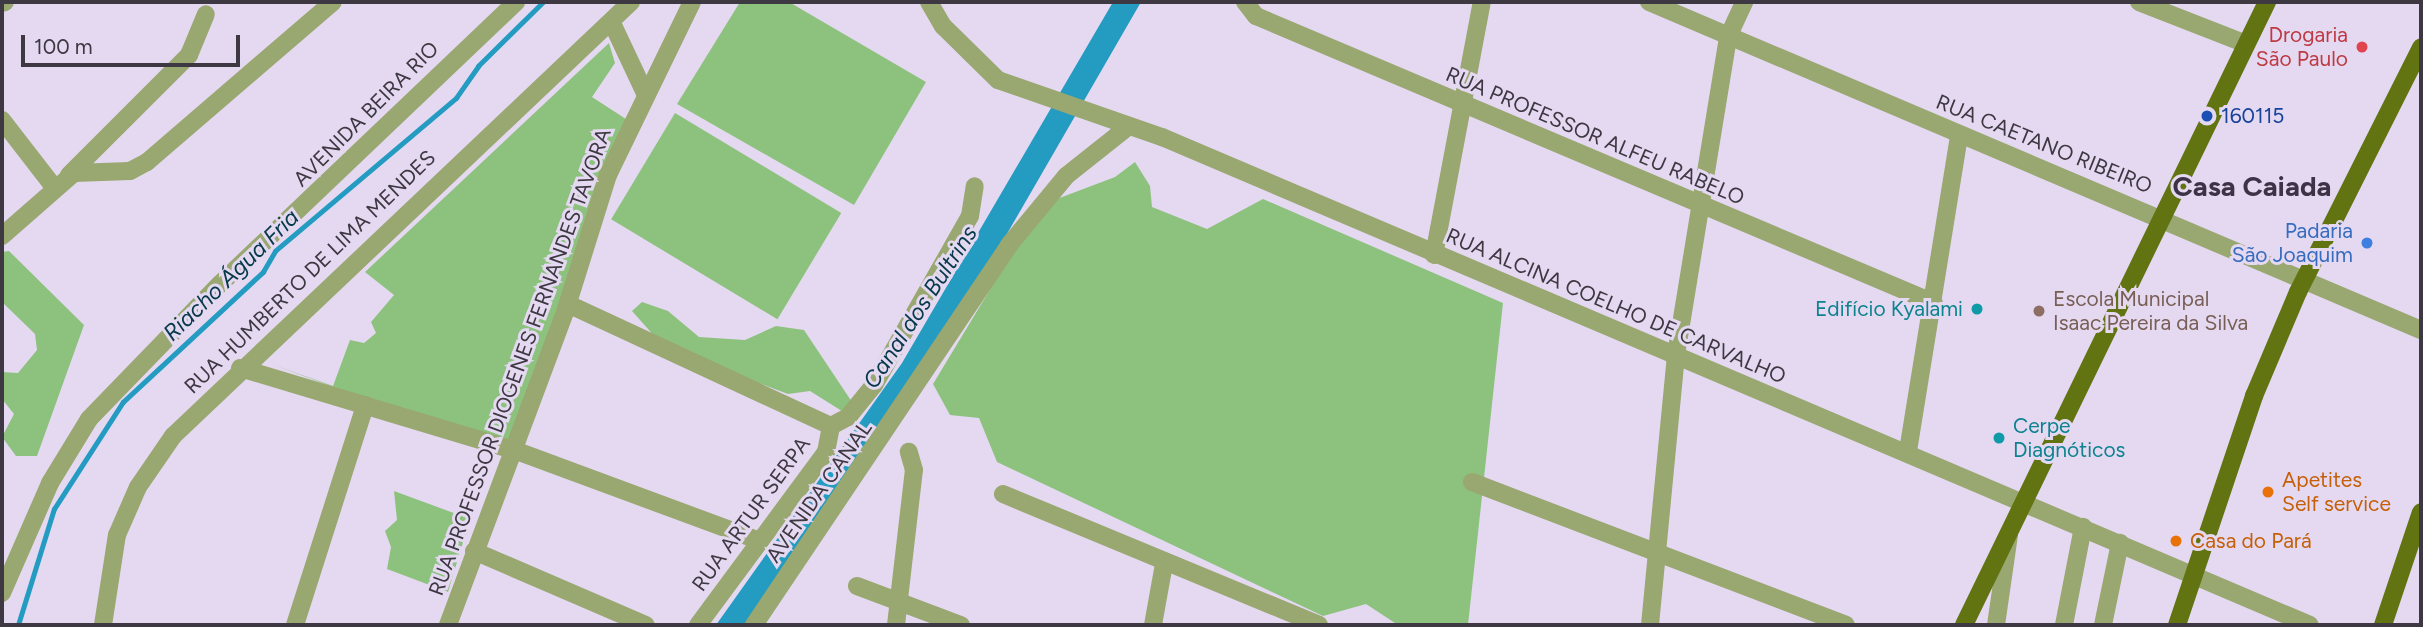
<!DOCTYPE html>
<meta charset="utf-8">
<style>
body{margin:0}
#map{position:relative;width:2423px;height:627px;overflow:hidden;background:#e5d9f2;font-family:Figtree,sans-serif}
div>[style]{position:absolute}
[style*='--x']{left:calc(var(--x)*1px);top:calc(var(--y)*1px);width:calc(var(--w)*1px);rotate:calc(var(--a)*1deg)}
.green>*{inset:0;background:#8dc27e;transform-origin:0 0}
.water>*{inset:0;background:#249bc1}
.stream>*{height:4.5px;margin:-2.25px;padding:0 2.25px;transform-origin:2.25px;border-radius:2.25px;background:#249bc1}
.minor>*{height:18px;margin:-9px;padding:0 9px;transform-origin:9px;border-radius:9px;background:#99a770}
.major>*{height:18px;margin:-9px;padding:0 9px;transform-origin:9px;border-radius:9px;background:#627412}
.dots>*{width:19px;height:19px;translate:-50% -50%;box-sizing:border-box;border:4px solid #e5d9f2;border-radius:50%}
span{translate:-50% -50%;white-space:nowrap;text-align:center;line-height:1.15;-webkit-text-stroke:6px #e5d9f2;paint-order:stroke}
.health-label{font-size:21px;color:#be3a42}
.right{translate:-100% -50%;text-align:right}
.street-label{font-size:21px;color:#3d3842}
.transit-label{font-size:21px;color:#164399}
.left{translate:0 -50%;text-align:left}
.shop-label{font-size:21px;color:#366cbe}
.education-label{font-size:21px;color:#785e54}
.culture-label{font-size:21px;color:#0d838f}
.food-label{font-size:21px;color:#c56008}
.water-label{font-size:23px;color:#063949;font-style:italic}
.district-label{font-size:28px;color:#3d3347;font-weight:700}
.frame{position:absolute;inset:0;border:4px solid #3d3842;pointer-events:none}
.scale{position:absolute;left:21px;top:35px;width:219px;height:32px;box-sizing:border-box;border:4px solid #3d3842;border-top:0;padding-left:9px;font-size:21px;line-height:24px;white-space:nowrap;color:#3d3842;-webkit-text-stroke:5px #e5d9f2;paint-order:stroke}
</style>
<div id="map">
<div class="green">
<div style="clip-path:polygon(740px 2px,789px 2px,926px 82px,854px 205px,677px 104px)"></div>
<div style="clip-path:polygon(609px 43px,615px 63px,592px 97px,626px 119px,514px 450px,458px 433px,271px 364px,333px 386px,350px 340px,364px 343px,376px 333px,371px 322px,394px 295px,365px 272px)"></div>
<div style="left:675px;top:113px;width:194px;height:124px;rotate:31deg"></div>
<div style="clip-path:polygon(1135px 162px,1150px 186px,1152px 207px,1207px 229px,1263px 199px,1503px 303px,1468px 625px,1398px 625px,1366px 604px,1323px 616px,997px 462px,979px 418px,950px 415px,933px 384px,1041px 205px,1115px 177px)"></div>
<div style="clip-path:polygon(9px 251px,84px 325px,37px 456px,16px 456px,2px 437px,14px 414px,2px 399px,2px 372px,18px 373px,37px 350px,35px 334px,2px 302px,2px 252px)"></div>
<div style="clip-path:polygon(642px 302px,668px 311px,699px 337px,745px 340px,776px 326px,804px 330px,852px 402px,845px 413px,810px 391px,788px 394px,664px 347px,632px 311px)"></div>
<div style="clip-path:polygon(394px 491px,470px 519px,448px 592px,387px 569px,391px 547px,385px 531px,397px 520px)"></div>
</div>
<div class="water">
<div style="clip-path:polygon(1113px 2px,1141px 2px,941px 348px,747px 625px,716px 625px,902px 363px)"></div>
</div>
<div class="stream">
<div style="--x:18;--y:625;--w:121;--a:-72.8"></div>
<div style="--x:54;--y:509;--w:127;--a:-57.2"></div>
<div style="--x:123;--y:402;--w:191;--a:-42.9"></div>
<div style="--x:263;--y:272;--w:24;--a:-60"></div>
<div style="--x:275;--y:251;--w:237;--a:-40.2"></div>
<div style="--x:456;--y:98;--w:39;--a:-55"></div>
<div style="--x:478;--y:66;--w:91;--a:-44.6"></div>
</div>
<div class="minor">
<div style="--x:929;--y:2;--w:28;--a:60"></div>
<div style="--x:943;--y:26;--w:77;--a:44.5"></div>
<div style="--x:998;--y:80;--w:174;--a:19.2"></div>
<div style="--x:1162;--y:137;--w:1247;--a:23.03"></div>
<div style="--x:1245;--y:2;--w:18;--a:52"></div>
<div style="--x:1256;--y:16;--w:736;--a:22.94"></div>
<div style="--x:1649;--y:2;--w:839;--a:23.02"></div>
<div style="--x:2139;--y:2;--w:115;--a:21.4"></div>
<div style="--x:2;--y:3;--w:3;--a:-18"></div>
<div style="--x:612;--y:23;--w:77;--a:64.8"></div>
<div style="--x:2;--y:120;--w:85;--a:52.2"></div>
<div style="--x:69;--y:175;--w:170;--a:-45"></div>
<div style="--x:189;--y:55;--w:44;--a:-67.5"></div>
<div style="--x:2;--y:236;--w:96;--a:-41.2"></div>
<div style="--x:74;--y:173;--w:56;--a:-2"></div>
<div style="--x:130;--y:171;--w:19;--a:-28"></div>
<div style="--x:147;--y:162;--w:245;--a:-40.7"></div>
<div style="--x:1434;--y:255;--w:258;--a:-79.3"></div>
<div style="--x:568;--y:304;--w:290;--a:24.9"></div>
<div style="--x:240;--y:368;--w:286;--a:16.7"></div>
<div style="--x:514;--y:450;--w:262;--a:20.3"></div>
<div style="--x:831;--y:426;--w:19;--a:-28"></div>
<div style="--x:848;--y:417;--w:41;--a:-50.9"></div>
<div style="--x:874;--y:385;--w:194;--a:-60.4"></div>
<div style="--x:970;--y:216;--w:30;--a:-81"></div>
<div style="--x:1908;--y:451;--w:320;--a:-80.8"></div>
<div style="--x:1472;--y:482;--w:400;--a:20.9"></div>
<div style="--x:1003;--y:494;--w:342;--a:22.5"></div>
<div style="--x:474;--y:551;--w:187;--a:23.3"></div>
<div style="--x:857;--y:586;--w:111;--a:20.6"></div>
<div style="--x:2;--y:593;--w:120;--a:-66.4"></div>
<div style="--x:50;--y:483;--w:75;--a:-58.6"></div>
<div style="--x:89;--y:419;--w:188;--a:-45.9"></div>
<div style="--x:220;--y:284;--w:409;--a:-43.6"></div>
<div style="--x:103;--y:625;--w:91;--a:-81.2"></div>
<div style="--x:117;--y:535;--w:52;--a:-66.4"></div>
<div style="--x:138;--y:487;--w:62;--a:-55.5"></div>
<div style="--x:173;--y:436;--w:631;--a:-43.46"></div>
<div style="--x:295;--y:625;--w:231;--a:-72.3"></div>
<div style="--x:448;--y:625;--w:337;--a:-69.5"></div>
<div style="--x:566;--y:309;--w:140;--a:-72.6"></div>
<div style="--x:608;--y:175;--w:192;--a:-64.1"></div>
<div style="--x:698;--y:625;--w:215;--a:-53.5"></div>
<div style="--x:826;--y:452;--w:26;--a:-79"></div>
<div style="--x:754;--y:625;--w:458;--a:-56.1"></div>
<div style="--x:1009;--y:245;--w:89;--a:-50.4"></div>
<div style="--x:1066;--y:176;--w:80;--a:-38.4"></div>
<div style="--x:896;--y:625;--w:156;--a:-83.4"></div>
<div style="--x:914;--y:470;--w:19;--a:-106"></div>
<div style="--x:1153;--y:625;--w:62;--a:-79.8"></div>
<div style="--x:1650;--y:625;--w:271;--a:-84.5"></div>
<div style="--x:1676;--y:355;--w:322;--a:-80.7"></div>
<div style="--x:1728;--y:37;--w:38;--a:-65"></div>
<div style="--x:1996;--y:625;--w:91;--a:-81.8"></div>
<div style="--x:2064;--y:625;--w:100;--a:-79"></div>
<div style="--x:2103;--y:625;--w:84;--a:-78.3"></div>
</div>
<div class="major">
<div style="--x:1964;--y:625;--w:693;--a:-64.06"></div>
<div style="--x:2177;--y:625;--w:242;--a:-71.4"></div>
<div style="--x:2254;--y:396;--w:113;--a:-67.1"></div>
<div style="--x:2298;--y:292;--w:274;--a:-63.3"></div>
<div style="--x:2383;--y:625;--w:119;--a:-71.4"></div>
</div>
<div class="dots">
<div style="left:2362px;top:47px;background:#e0444e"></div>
<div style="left:2207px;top:116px;background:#1a4fb4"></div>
<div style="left:2367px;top:243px;background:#3f7fe0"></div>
<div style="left:1977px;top:309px;background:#0f9aa8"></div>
<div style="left:2039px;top:311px;background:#8d6e63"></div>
<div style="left:1999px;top:438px;background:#0f9aa8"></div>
<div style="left:2268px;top:492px;background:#e8710a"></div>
<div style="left:2176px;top:541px;background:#e8710a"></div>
</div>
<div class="health-label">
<span class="right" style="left:2348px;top:47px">Drogaria<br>São Paulo</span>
</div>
<div class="street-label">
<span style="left:366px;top:114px;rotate:-45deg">AVENIDA BEIRA RIO</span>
<span style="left:1595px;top:136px;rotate:23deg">RUA PROFESSOR ALFEU RABELO</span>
<span style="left:2044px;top:144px;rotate:22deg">RUA CAETANO RIBEIRO</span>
<span style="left:310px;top:272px;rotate:-44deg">RUA HUMBERTO DE LIMA MENDES</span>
<span style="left:1616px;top:306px;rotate:23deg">RUA ALCINA COELHO DE CARVALHO</span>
<span style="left:520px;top:362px;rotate:-70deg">RUA PROFESSOR DIOGENES FERNANDES TAVORA</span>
<span style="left:819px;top:492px;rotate:-55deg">AVENIDA CANAL</span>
<span style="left:751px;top:514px;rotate:-54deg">RUA ARTUR SERPA</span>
</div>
<div class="transit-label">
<span class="left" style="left:2221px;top:116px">160115</span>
</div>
<div class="shop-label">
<span class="right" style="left:2353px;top:243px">Padaria<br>São Joaquim</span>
</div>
<div class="education-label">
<span class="left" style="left:2053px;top:311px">Escola Municipal<br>Isaac Pereira da Silva</span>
</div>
<div class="culture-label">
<span class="right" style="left:1963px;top:309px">Edifício Kyalami</span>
<span class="left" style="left:2013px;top:438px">Cerpe<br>Diagnóticos</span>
</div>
<div class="food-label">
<span class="left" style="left:2282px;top:492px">Apetites<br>Self service</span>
<span class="left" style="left:2190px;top:541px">Casa do Pará</span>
</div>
<div class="water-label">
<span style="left:231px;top:275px;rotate:-44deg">Riacho Água Fria</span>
<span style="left:920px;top:307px;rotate:-57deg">Canal dos Bultrins</span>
</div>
<div class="district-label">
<span style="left:2252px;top:186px">Casa Caiada</span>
</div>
<div class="frame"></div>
<div class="scale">100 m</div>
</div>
